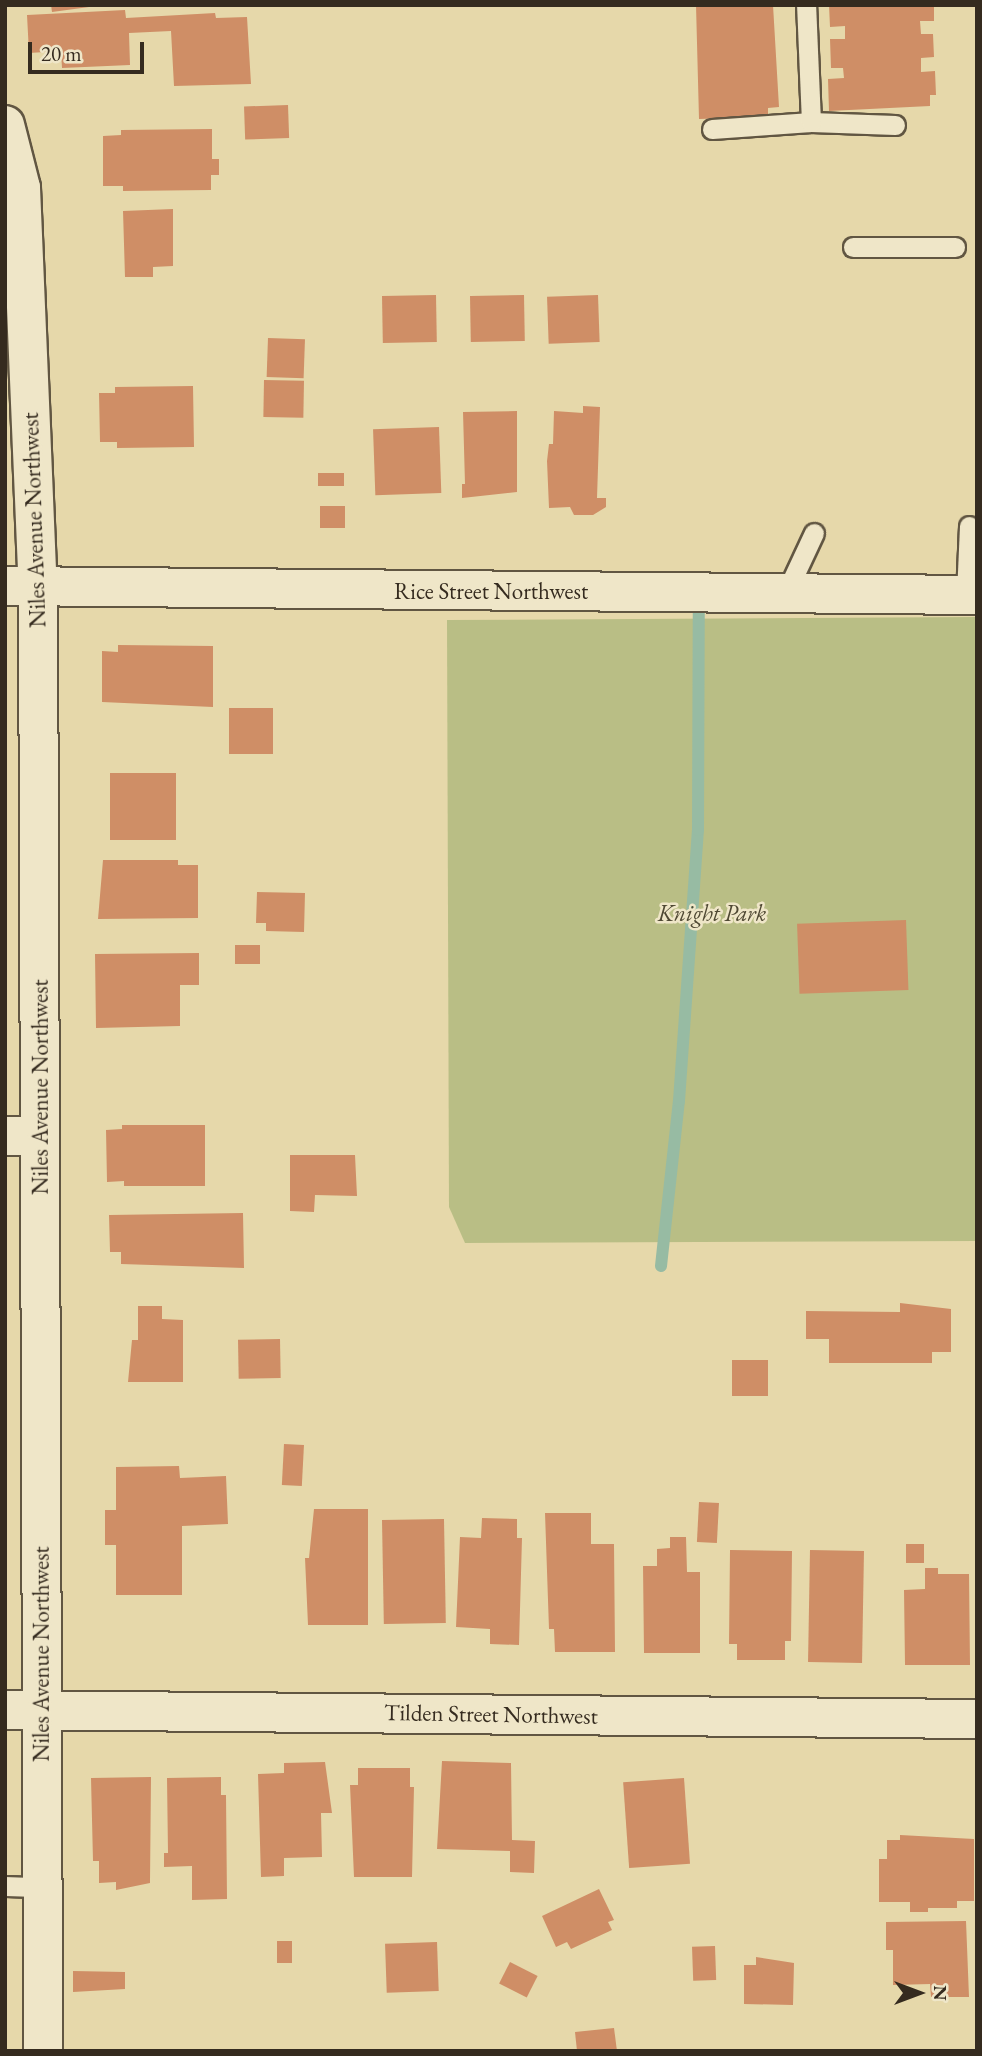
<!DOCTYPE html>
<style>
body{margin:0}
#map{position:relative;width:982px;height:2056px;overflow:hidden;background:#e6d8aa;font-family:"EB Garamond",serif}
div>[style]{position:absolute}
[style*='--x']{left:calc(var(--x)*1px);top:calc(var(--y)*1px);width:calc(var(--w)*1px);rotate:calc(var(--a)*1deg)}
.green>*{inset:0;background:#b9be85}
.stream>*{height:12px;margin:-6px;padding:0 6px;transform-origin:6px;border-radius:6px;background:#97bba3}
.building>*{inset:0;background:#cf8e66;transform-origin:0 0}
.roads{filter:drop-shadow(2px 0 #615642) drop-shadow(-2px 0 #615642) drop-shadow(0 2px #615642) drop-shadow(0 -2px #615642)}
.lane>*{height:19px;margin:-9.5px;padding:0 9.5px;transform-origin:9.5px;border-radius:9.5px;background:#efe6c8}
.street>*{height:38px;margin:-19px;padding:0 19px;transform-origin:19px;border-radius:19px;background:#efe6c8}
span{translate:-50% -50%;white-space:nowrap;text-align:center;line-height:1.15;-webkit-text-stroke:5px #efe6c8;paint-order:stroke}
.street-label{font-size:23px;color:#352b1f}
.park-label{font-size:23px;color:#4f4833;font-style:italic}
.frame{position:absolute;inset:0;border:7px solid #352b1f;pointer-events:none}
.north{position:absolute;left:884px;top:1958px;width:70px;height:70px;-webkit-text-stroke:5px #efe6c8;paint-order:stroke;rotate:90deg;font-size:19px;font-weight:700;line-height:28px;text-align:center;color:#352b1f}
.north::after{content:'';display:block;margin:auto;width:24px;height:32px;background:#352b1f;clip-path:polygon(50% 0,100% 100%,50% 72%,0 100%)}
.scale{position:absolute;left:28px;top:42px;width:116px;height:32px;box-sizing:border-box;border:4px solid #352b1f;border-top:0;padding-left:9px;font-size:21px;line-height:24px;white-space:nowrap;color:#352b1f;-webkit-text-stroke:5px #efe6c8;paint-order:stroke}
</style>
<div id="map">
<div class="green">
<div style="clip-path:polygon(977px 617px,977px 1241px,465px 1243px,449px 1207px,447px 620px)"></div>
</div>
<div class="stream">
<div style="--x:661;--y:1266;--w:166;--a:-83.8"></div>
<div style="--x:679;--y:1101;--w:272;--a:-86"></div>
<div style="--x:698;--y:830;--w:234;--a:-89.8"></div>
</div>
<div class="building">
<div style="clip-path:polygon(51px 5px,89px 5px,89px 7px,52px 12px)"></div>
<div style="clip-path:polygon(696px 5px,773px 5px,779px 107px,768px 108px,768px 117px,699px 119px)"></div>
<div style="clip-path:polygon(829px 5px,934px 5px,934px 21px,920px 21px,921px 34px,933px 34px,934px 57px,921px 58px,921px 72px,935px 71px,936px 95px,930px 95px,930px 106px,829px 111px,828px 79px,844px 78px,843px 68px,831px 68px,830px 39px,845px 39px,845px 26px,830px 27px)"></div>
<div style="clip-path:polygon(125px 10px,126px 18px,215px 13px,216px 18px,247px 17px,251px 84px,174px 86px,171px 31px,129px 33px,130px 65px,62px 68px,61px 51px,29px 53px,27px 15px)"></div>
<div style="left:288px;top:105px;width:33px;height:44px;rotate:88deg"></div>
<div style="clip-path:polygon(212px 129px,212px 159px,219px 159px,219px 175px,211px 175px,211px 190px,123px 191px,123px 186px,103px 186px,103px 136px,121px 135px,121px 130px)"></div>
<div style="clip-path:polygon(173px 209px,173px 266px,153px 267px,153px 277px,125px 277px,123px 211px)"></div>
<div style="left:436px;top:295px;width:47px;height:54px;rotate:89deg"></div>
<div style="left:524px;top:295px;width:46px;height:54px;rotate:89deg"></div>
<div style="left:598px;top:295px;width:47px;height:51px;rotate:88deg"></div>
<div style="left:268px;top:338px;width:37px;height:39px;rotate:2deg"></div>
<div style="left:264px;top:380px;width:40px;height:37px;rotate:1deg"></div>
<div style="clip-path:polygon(193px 386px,194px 447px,117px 448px,117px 442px,100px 442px,99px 393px,115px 393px,115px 387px)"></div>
<div style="clip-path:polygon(583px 406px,600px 407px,597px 498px,606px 498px,606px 507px,593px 515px,574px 515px,570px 507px,549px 508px,547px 461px,549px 444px,553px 444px,554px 411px,583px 413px)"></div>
<div style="clip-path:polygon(517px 411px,517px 492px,462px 498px,462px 484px,465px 484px,463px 412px)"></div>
<div style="left:439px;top:427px;width:66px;height:66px;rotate:88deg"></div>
<div style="left:318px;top:473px;width:26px;height:13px"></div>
<div style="left:320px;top:506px;width:25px;height:22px"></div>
<div style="clip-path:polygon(118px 645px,213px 646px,213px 707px,102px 702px,102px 651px,118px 652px)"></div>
<div style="left:229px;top:708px;width:44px;height:46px"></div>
<div style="left:110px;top:773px;width:66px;height:67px"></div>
<div style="clip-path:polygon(103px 860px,178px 860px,178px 865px,198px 865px,198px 918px,98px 919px)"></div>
<div style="clip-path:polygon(257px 892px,305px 893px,304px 932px,266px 931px,266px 923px,256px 923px)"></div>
<div style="left:906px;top:920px;width:70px;height:109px;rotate:88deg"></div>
<div style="left:260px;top:945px;width:19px;height:25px;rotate:90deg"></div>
<div style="clip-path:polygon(199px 953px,199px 985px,180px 985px,180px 1026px,96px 1028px,95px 954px)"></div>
<div style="clip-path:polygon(122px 1125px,205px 1125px,205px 1186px,124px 1186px,124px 1181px,107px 1182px,106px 1130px,122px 1129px)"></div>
<div style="clip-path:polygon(290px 1155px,355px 1155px,357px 1196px,315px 1195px,314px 1212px,290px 1211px)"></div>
<div style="clip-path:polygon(243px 1213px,244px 1268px,121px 1264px,121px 1252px,110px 1252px,109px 1215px)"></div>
<div style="clip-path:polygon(900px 1303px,951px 1309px,951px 1352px,932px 1352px,932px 1363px,829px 1363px,829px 1339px,806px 1339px,806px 1311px,900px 1312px)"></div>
<div style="clip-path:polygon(138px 1306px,162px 1306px,162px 1319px,183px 1320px,183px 1382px,128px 1382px,132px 1340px,138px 1340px)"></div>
<div style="left:280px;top:1339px;width:39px;height:42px;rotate:89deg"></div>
<div style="left:732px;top:1360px;width:36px;height:36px"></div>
<div style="left:284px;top:1444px;width:20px;height:41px;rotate:3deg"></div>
<div style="clip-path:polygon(179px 1466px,180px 1478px,226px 1476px,228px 1524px,182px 1526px,182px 1595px,116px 1595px,116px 1545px,105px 1545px,105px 1510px,116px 1510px,116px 1467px)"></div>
<div style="left:699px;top:1502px;width:20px;height:40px;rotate:3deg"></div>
<div style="clip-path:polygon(314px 1509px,368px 1509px,368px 1625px,308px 1625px,305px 1558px,309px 1558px)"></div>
<div style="clip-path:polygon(545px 1513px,591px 1513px,591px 1544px,614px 1544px,615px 1652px,555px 1652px,554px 1629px,549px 1629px)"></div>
<div style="clip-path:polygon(482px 1518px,517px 1519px,517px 1538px,522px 1538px,519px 1645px,490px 1644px,490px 1629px,456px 1627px,460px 1537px,481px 1538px)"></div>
<div style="left:444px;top:1519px;width:104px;height:62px;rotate:89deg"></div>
<div style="clip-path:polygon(670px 1537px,686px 1537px,687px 1572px,700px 1572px,700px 1653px,644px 1653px,643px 1566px,657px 1566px,657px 1549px,670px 1548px)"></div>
<div style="left:924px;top:1544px;width:19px;height:18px;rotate:90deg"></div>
<div style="clip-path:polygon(730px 1550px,792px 1551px,791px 1641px,785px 1641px,785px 1660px,737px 1660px,737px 1644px,729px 1644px)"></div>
<div style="left:810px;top:1550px;width:54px;height:112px;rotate:1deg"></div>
<div style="clip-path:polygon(925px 1568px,938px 1568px,938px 1574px,969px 1574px,970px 1665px,905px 1665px,904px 1590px,925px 1589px)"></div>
<div style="clip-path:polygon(442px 1761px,511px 1763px,512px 1840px,535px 1841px,534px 1873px,510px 1872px,510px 1851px,437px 1849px)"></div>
<div style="clip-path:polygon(325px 1762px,332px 1813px,321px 1813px,322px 1857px,284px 1858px,284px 1876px,261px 1877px,258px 1774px,284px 1773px,284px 1763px)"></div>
<div style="clip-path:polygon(358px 1768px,410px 1768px,410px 1787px,414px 1787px,412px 1877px,354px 1877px,350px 1785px,358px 1785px)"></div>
<div style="clip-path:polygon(151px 1777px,150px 1883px,116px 1890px,116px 1882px,99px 1883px,99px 1861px,93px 1861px,91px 1778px)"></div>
<div style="clip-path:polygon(221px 1777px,221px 1795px,226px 1795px,227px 1899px,192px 1900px,192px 1866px,164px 1867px,164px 1853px,168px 1853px,167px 1778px)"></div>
<div style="left:684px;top:1778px;width:86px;height:61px;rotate:86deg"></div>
<div style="clip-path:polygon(900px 1835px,974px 1839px,974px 1901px,957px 1901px,957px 1908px,928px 1908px,928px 1912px,910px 1912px,910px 1902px,879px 1902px,879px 1859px,887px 1859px,887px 1840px,900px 1840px)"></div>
<div style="clip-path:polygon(599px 1889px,614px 1920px,608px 1922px,612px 1930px,571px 1949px,567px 1942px,556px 1947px,542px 1916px)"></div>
<div style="clip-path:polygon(966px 1921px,969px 1997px,931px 1997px,930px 1984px,893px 1985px,893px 1950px,886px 1950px,886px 1922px)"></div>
<div style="left:277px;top:1941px;width:15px;height:22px"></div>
<div style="left:437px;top:1942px;width:49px;height:52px;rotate:88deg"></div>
<div style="left:715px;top:1946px;width:34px;height:23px;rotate:88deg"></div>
<div style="clip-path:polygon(756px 1957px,794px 1963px,793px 2005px,744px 2004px,744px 1965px,756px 1965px)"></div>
<div style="left:510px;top:1962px;width:31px;height:24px;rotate:27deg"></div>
<div style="clip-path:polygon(73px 1971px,125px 1972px,125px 1989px,73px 1992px)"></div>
<div style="clip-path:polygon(614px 2028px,617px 2051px,577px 2051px,575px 2032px)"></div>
</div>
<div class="roads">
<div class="lane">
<div style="--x:811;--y:122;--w:84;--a:2"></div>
<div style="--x:712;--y:129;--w:99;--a:-4"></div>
<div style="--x:811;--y:122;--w:117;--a:-92.4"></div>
<div style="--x:853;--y:247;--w:102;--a:0"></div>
<div style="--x:786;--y:593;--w:66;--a:-65"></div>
<div style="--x:966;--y:595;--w:69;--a:-87.5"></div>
<div style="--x:5;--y:1886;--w:37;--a:2"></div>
</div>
<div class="street">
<div style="--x:5;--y:125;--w:65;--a:75.7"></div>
<div style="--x:21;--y:188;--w:398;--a:87.6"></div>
<div style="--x:38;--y:586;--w:1465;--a:89.8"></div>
<div style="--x:5;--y:586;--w:972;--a:0.53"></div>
<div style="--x:5;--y:1136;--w:35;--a:0"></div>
<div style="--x:5;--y:1710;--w:972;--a:0.53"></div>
</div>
</div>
<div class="street-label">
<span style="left:34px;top:520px;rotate:-92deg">Niles Avenue Northwest</span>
<span style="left:491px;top:591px">Rice Street Northwest</span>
<span style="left:40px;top:1087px;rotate:-90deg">Niles Avenue Northwest</span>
<span style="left:41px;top:1654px;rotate:-90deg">Niles Avenue Northwest</span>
<span style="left:491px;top:1714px;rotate:1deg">Tilden Street Northwest</span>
</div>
<div class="park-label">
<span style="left:712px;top:913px">Knight Park</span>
</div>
<div class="frame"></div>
<div class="north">N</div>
<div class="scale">20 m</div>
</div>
